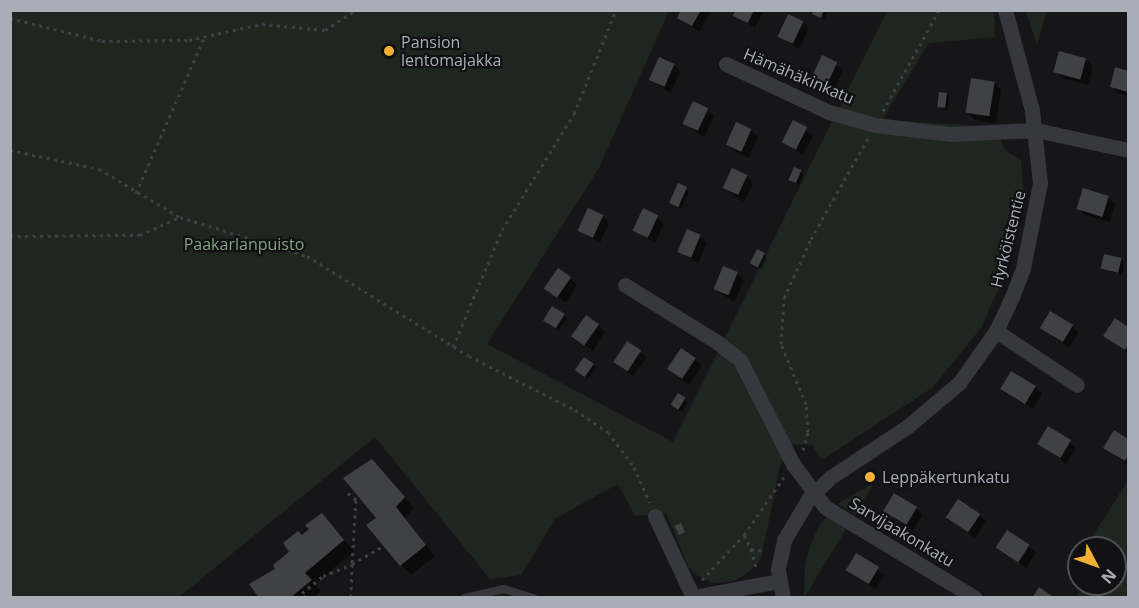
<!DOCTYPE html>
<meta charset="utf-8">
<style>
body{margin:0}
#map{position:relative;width:1139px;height:608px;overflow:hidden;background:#161618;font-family:"Open Sans",sans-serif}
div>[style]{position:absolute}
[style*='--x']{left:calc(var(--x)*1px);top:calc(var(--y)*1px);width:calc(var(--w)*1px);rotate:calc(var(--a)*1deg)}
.green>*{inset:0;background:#1e261f}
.shadow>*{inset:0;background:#0007;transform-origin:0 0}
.building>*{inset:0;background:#404145;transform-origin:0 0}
.round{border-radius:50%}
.path>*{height:3px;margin-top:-1.5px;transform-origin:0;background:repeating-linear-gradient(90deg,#3d3f44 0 3px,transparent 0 7.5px)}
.service>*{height:8px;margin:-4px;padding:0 4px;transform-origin:4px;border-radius:4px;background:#37383d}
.minor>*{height:15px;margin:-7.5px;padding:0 7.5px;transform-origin:7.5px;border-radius:7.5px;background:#37383d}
.dots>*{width:16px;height:16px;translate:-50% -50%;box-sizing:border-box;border:3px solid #111113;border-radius:50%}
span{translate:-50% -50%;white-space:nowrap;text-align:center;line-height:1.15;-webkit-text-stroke:4.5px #111113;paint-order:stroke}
.poi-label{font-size:16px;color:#a8adb8}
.left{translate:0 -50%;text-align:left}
.street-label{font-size:16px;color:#a8adb8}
.park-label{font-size:16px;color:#7fa381}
.frame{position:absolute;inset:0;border:12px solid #a8adb8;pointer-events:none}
.north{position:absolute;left:1067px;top:536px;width:60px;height:60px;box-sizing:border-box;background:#111113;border:2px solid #4d4f55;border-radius:50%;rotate:131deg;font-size:16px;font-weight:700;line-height:24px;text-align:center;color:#a8adb8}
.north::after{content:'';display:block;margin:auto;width:21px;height:27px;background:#f2b134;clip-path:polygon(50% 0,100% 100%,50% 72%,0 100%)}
</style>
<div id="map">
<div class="green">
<div style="clip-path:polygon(10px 11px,669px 11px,599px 168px,487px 344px,673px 442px,887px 11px,994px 11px,995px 37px,929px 43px,882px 120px,995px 127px,1005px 150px,1021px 160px,1024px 201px,1004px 277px,981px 328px,932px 388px,822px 460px,812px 445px,793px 444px,780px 466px,761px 559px,749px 572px,734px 581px,713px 583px,698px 576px,689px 568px,666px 513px,635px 516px,618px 484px,556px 518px,521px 575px,490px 579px,375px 437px,179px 597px,11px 597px)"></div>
<div style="clip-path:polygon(1026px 11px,1047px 11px,1037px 44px,1026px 12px)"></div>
<div style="clip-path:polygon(1128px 481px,1128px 597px,1076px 597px,1084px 584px,1115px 584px,1115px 548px,1095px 548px,1088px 543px)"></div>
<div style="clip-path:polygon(874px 483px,856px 514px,837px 504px)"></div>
<div style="clip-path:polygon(828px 516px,846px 529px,804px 598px,805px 564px,811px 543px,821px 522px)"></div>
</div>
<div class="shadow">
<div style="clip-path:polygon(683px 10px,709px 10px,710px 12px,700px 32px,679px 18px)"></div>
<div style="clip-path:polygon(737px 10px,764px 10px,755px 28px,735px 15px)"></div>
<div style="clip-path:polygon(815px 10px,828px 10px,824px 20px,814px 14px)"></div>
<div style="clip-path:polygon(802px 22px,809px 29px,799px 49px,780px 37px)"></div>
<div style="clip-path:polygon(387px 49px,392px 49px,395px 56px,390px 57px)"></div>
<div style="clip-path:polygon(1060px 53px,1086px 60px,1093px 66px,1088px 85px,1062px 78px,1055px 71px)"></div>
<div style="clip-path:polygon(823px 57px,843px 70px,834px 91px,813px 77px)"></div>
<div style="clip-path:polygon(674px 65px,680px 72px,670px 93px,650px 79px)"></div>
<div style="clip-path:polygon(1116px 69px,1128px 72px,1128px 96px,1118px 93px,1111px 86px)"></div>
<div style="clip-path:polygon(994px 83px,1001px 90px,996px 123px,975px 120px,968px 113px)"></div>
<div style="clip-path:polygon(946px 94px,949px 97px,948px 111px,939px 107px)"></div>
<div style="clip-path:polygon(694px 103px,714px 116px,704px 137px,684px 123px)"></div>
<div style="clip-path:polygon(794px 122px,813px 135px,803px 155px,784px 142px)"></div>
<div style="clip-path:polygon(751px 130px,758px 137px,749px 158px,734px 151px,727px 144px)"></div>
<div style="clip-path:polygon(800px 171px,803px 174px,799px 185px,790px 179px)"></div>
<div style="clip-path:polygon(746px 176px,753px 183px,744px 202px,723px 188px)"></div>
<div style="clip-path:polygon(686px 189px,689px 192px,681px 209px,673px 205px,670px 202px)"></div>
<div style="clip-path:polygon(1108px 197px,1115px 204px,1110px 222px,1085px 215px,1079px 208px)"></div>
<div style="clip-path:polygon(602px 216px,609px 223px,600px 243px,579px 230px)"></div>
<div style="clip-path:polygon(657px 217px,664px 223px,655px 243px,634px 230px)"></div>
<div style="clip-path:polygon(700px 236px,707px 243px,698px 264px,678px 251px)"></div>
<div style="clip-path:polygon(764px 254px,767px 257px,762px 269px,752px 263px)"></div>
<div style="clip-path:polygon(1121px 259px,1124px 262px,1122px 275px,1102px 268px)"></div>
<div style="clip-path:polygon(737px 274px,744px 280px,734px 302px,715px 289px)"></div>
<div style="clip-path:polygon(571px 278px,577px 285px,566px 303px,547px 288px)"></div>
<div style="clip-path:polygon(564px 315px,567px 318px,558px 330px,547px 323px)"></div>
<div style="clip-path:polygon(1115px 320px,1128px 328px,1128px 353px,1105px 336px)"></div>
<div style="clip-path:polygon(598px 325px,605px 332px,593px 351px,574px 337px)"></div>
<div style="clip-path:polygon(1072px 326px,1078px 333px,1069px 348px,1041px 328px)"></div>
<div style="left:628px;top:343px;width:24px;height:23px;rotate:38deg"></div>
<div style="clip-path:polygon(695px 359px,702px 366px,689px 385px,668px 369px)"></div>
<div style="clip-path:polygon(593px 365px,596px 368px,588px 379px,580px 373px)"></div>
<div style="clip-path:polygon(1035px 387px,1042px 394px,1033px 409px,1003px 388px)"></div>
<div style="clip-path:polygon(679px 395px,688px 402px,682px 412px,675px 408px)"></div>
<div style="clip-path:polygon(1114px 432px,1128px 441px,1128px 465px,1105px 448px)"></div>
<div style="clip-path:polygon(1070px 442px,1076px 448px,1066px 464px,1039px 443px)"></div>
<div style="clip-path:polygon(382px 471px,414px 508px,405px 518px,435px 556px,411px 575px,401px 565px,379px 518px)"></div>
<div style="clip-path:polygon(916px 508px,923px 515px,912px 531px,884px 511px)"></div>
<div style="clip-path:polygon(322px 515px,354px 551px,315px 584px,321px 591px,313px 598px,261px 598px,277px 569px)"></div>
<div style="clip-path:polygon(979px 515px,986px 522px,975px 538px,948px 518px)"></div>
<div style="clip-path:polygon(1029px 546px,1036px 553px,1026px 568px,998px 547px)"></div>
<div style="left:856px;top:555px;width:35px;height:17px;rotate:35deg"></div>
</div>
<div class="building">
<div style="clip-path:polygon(681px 10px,701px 10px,692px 26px,677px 18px)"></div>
<div style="clip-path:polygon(735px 10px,754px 10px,748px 23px,733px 16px)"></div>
<div style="clip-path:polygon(814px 10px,824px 10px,821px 18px,812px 14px)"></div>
<div style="left:788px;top:14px;width:17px;height:25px;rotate:25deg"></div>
<div class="round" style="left:384.5px;top:46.5px;width:9px;height:9px"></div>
<div style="left:1059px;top:51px;width:28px;height:22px;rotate:15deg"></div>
<div style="left:822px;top:55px;width:17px;height:25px;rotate:25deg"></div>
<div style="left:659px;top:57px;width:17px;height:25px;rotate:24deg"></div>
<div style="clip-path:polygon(1115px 67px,1128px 71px,1128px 92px,1110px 87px)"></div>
<div style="left:971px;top:78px;width:24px;height:35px;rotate:9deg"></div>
<div style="left:939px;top:92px;width:8px;height:15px;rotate:7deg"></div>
<div style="left:693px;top:101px;width:17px;height:25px;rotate:25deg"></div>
<div style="left:793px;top:120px;width:16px;height:25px;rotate:27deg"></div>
<div style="left:736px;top:122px;width:17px;height:25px;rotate:24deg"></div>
<div style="left:794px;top:167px;width:8px;height:14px;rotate:23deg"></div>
<div style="left:732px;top:168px;width:17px;height:22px;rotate:25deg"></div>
<div style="left:678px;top:183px;width:10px;height:22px;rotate:24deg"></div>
<div style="left:1083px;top:188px;width:27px;height:22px;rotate:17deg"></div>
<div style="left:588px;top:208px;width:17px;height:25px;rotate:25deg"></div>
<div style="left:643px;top:208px;width:17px;height:25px;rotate:25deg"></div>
<div style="left:687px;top:229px;width:15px;height:25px;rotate:23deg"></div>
<div style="left:757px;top:249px;width:9px;height:16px;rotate:27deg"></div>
<div style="left:1104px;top:254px;width:18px;height:15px;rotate:13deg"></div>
<div style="left:723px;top:266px;width:16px;height:25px;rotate:22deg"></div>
<div style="left:558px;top:268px;width:16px;height:25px;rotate:35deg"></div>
<div style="left:552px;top:306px;width:15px;height:17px;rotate:32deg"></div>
<div style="left:1050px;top:311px;width:27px;height:20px;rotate:31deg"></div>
<div style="left:586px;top:315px;width:16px;height:26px;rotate:35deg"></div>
<div style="clip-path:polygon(1115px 318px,1128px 327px,1128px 345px,1125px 350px,1103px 336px)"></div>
<div style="left:627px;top:341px;width:17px;height:25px;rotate:33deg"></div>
<div style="left:681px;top:348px;width:18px;height:25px;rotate:34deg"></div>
<div style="left:584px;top:357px;width:12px;height:16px;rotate:35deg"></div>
<div style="left:1011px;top:371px;width:29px;height:21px;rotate:31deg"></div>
<div style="left:678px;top:393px;width:9px;height:14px;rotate:32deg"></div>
<div style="left:1048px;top:426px;width:27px;height:21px;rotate:31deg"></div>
<div style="clip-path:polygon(1114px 430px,1128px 439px,1128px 456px,1125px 461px,1103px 448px)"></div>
<div style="clip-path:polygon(372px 459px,405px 497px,396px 507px,426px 545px,400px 566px,366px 525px,376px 518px,343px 478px)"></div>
<div style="left:894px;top:493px;width:27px;height:21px;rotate:31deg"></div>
<div style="left:958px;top:499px;width:27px;height:22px;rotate:34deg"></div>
<div style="clip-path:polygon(322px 513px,344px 540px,305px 573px,312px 580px,290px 598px,259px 598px,249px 584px,275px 569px,273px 565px,289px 552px,283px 543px,298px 531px,302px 535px,309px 529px,305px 525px)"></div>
<div style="left:681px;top:523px;width:10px;height:7px;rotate:66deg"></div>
<div style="left:1007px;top:530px;width:27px;height:21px;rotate:33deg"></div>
<div style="left:856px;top:553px;width:27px;height:20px;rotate:31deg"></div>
<div style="clip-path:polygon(1039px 587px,1055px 598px,1032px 598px)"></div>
</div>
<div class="path">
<div style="--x:10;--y:18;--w:95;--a:14"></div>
<div style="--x:102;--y:41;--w:87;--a:-0.7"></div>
<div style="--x:189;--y:40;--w:75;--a:-12.4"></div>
<div style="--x:262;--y:24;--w:63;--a:5.4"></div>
<div style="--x:325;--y:30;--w:37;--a:-33"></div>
<div style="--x:883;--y:111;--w:115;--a:-61"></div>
<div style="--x:10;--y:150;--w:91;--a:12.1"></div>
<div style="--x:99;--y:169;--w:94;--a:30.7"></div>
<div style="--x:180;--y:217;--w:133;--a:17.1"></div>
<div style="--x:307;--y:256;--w:190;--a:31.7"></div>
<div style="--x:469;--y:356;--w:119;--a:27"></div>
<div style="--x:575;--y:410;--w:40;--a:34"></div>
<div style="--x:608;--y:432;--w:44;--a:53.4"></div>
<div style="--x:634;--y:467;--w:39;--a:66"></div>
<div style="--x:136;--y:193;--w:171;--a:-66.3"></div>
<div style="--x:10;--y:236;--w:130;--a:-0.4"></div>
<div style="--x:140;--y:235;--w:44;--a:-24.2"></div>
<div style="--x:453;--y:347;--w:127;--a:-67.3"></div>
<div style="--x:502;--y:230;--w:137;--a:-58.2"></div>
<div style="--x:574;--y:114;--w:112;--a:-68"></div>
<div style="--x:803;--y:450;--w:19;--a:-74"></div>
<div style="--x:808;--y:432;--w:28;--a:-94"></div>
<div style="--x:806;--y:404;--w:65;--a:-112.6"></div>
<div style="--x:781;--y:344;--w:46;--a:-86.3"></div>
<div style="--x:784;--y:298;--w:65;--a:-65.4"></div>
<div style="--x:811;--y:239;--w:116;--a:-60.6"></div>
<div style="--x:348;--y:493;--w:11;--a:41"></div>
<div style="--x:356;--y:500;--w:64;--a:93.6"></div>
<div style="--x:352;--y:564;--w:34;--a:-30"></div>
<div style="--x:744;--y:535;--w:16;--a:63"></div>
<div style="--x:751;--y:549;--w:15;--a:8"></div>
<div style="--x:751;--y:549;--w:22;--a:74"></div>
<div style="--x:702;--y:580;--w:62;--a:-47"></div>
<div style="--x:744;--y:535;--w:70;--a:-55.4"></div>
<div style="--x:305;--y:598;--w:6;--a:-121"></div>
<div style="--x:302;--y:593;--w:27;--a:-39"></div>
<div style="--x:323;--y:576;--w:31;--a:-22"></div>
<div style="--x:352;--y:564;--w:34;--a:92"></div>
</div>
<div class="service">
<div style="--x:465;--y:598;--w:40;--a:-13"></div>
<div style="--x:504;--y:589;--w:31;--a:17"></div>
</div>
<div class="minor">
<div style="--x:726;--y:64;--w:114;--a:25"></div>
<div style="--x:829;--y:112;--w:48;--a:15.8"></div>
<div style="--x:875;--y:125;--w:77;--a:6.8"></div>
<div style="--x:951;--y:134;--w:85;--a:-2.7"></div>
<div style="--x:1036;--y:130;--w:94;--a:12.3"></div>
<div style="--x:625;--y:285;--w:108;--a:31.8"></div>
<div style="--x:717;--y:342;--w:29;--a:38"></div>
<div style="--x:740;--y:360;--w:117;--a:63"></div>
<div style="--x:793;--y:464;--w:54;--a:53.3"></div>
<div style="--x:825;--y:507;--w:175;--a:31.2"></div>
<div style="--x:996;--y:331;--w:97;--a:33.7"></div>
<div style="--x:655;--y:516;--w:89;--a:64.9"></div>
<div style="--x:693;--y:597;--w:87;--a:-10.5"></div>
<div style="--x:783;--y:598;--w:29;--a:-100"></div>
<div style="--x:778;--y:569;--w:30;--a:-78"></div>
<div style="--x:784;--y:540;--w:49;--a:-59.2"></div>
<div style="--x:809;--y:498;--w:30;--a:-44"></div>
<div style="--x:831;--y:477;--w:92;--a:-33.5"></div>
<div style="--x:908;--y:426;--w:67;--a:-40.1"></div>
<div style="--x:959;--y:383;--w:64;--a:-54.6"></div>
<div style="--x:996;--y:331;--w:38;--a:-65"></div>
<div style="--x:1012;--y:297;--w:31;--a:-69"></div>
<div style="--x:1023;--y:268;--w:87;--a:-78.7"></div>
<div style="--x:1040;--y:183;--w:73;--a:-96.3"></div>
<div style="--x:1032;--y:110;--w:104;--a:-105.1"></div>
</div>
<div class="dots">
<div style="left:389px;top:51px;background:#f2b134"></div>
<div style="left:870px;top:477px;background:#f2b134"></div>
</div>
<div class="poi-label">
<span class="left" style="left:401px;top:51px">Pansion<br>lentomajakka</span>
<span class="left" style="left:882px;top:477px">Leppäkertunkatu</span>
</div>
<div class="street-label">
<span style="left:799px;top:76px;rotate:23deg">Hämähäkinkatu</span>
<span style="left:1008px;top:239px;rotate:-76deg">Hyrköistentie</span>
<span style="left:902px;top:532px;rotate:31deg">Sarvijaakonkatu</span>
</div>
<div class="park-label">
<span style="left:244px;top:244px">Paakarlanpuisto</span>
</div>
<div class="frame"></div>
<div class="north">N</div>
</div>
